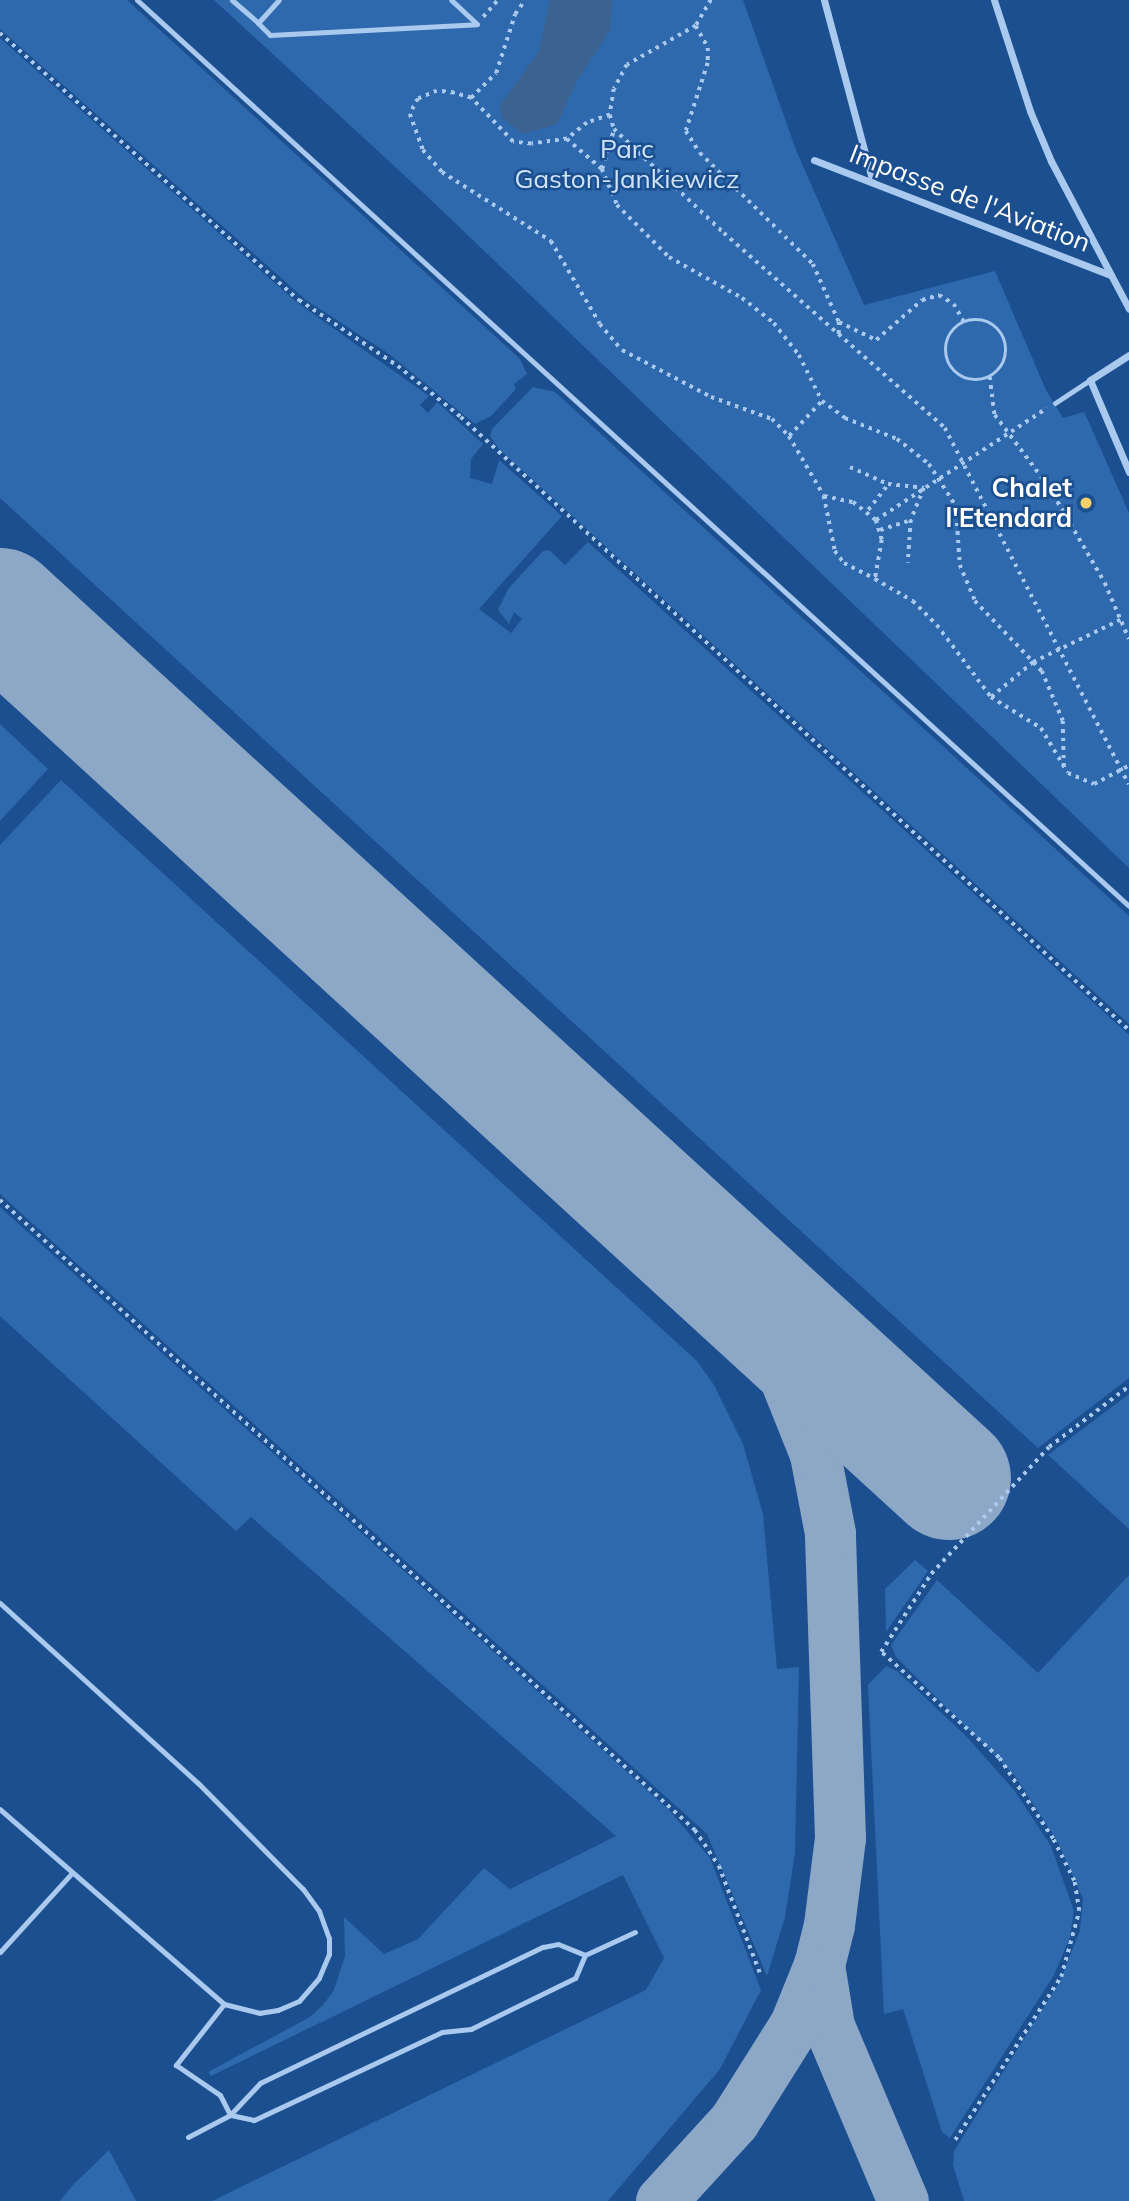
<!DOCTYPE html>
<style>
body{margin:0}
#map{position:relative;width:1129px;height:2201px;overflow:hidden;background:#1b4f8f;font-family:Mulish,sans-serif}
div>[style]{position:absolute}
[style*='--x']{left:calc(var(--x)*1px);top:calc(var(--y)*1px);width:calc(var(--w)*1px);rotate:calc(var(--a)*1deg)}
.green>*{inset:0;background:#2e69ad}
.water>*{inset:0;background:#3c6290}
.taxiway>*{height:51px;margin:-25.5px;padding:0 25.5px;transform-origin:25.5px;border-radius:25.5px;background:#8da7c7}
.runway>*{height:124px;margin:-62px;padding:0 62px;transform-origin:62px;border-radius:62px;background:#8da7c7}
.path>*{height:3.5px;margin-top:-1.75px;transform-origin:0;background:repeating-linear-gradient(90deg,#a9c9ee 0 3.5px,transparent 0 8.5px)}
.path>.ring{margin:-1.75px;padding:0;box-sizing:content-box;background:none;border:3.5px solid #a9c9ee;border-radius:50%}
.lane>*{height:5px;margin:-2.5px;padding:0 2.5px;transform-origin:2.5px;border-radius:2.5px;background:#a9c9ee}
.street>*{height:7px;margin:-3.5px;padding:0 3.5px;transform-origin:3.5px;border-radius:3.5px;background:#a9c9ee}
.dots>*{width:19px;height:19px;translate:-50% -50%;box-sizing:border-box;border:4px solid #1b4f8f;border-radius:50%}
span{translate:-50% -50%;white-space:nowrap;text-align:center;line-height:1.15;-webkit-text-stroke:5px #1b4f8f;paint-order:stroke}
.park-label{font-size:26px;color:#cfe3fa}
.street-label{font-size:26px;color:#fff}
.poi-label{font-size:26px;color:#fff;font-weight:700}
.right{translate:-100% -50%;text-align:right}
</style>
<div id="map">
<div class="green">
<div style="clip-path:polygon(0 0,127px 0,520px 359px,527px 374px,514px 384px,516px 389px,491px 416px,475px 424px,389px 354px,306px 300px,0 29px)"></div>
<div style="clip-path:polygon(214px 0,743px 0,796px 150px,864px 305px,995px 271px,1046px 390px,1063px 418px,1084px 412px,1091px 427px,1129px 513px,1129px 868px,431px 200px)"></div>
<div style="clip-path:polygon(0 38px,295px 301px,429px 396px,420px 405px,428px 413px,437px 402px,483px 444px,471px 459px,470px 478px,492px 484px,499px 460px,562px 516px,479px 609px,511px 633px,522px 619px,514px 612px,509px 624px,498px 610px,508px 589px,543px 551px,549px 550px,565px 565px,588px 542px,1129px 1035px,1129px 1378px,1038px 1448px,0 498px)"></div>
<div style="clip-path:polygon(533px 387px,555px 392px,1129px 916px,1129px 1024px,499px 449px,490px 436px,492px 429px)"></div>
<div style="clip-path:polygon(0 724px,48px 769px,0 821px)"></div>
<div style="clip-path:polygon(61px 780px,697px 1361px,714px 1385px,743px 1444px,763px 1514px,777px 1669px,799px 1667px,795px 1853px,785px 1917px,767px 1976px,707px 1834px,0 1194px,0 845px)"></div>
<div style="clip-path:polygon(0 1207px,668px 1809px,710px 1858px,761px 1990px,720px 2069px,608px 2201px,212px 2201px,646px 1990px,664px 1958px,623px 1875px,211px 2076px,208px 2072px,310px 2017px,323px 2005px,334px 1990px,345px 1956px,344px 1917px,384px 1954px,418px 1939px,484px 1868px,510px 1889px,616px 1836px,251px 1517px,236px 1531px,0 1316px)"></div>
<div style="clip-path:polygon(1129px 1394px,1129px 1529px,1048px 1455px)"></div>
<div style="clip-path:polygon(915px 1560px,928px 1571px,886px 1632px,885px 1589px)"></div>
<div style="clip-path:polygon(1129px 1575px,1129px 2201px,964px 2201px,953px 2165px,954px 2151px,1060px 1981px,1080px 1930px,1083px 1899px,1058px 1842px,1015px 1776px,896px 1657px,891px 1645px,937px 1580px,1038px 1673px)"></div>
<div style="clip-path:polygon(886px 1666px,897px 1671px,968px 1738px,1014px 1790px,1051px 1846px,1074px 1911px,1070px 1937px,1054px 1975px,950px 2138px,942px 2132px,903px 2009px,884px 2014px,868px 1685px)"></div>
<div style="clip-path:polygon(109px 2150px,136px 2201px,60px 2201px,73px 2185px)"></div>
</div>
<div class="water">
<div style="clip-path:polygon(550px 0,612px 0,610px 30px,577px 80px,557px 124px,523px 134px,503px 119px,499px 107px,539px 51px)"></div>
</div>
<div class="taxiway">
<div style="--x:819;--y:1965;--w:62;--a:80.7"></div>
<div style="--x:829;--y:2026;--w:190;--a:67.1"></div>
<div style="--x:661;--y:2201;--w:108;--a:-47.6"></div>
<div style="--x:734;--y:2121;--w:115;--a:-57.8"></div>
<div style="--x:795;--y:2024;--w:64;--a:-67.9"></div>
<div style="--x:819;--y:1965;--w:41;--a:-76"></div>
<div style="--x:829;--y:1925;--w:88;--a:-82.8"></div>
<div style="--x:840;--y:1838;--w:305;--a:-91.9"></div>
<div style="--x:830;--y:1533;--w:80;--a:-100.8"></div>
<div style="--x:815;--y:1454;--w:97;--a:-111.8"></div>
<div style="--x:779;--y:1364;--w:52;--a:-121.5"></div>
<div style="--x:752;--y:1320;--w:100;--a:-128.1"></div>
</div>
<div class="runway">
<div style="--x:0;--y:610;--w:1286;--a:42.45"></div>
</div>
<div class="path">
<div style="--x:711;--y:0;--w:30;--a:120"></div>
<div style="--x:696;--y:26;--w:79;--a:150.5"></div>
<div style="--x:627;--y:65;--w:27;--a:118"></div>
<div style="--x:614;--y:89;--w:26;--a:99"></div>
<div style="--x:610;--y:115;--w:15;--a:74"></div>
<div style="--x:614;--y:129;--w:151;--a:43.4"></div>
<div style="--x:724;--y:233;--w:295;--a:41.4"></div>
<div style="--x:945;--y:428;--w:401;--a:62.7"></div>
<div style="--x:483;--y:17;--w:23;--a:-49"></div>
<div style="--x:696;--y:26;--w:25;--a:61"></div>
<div style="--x:708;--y:48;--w:15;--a:90"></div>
<div style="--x:708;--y:63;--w:71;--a:107.9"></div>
<div style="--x:686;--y:131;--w:26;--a:58"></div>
<div style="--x:700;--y:153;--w:158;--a:44.5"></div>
<div style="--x:813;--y:264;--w:64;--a:65.9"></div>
<div style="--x:839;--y:322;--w:41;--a:25.9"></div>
<div style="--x:876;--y:340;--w:61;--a:-41"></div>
<div style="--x:922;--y:300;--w:18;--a:-16"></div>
<div style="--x:939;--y:295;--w:17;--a:31"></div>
<div style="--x:954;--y:304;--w:21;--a:61"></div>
<div style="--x:0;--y:33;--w:401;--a:41.8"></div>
<div style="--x:299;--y:300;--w:119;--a:33.7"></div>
<div style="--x:398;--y:366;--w:81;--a:39"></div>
<div style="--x:461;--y:417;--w:907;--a:42.54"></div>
<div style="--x:471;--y:98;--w:35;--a:-45"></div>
<div style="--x:496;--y:73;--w:62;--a:-72.1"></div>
<div style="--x:515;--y:14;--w:17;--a:-54"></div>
<div style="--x:610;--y:115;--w:24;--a:161"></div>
<div style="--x:587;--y:123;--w:26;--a:141"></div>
<div style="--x:567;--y:139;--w:36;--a:172"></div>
<div style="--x:531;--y:144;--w:18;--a:-174"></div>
<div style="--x:513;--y:142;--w:61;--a:-133.7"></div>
<div style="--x:471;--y:98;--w:18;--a:-164"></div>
<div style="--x:454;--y:93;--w:17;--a:-173"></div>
<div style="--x:437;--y:91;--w:21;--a:157"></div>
<div style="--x:418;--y:99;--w:17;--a:118"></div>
<div style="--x:410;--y:114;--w:38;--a:70"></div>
<div style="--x:423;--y:150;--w:29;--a:49"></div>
<div style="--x:442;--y:172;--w:129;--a:32.3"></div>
<div style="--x:551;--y:241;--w:96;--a:59.4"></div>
<div style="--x:600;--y:324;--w:34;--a:50"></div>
<div style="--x:622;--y:350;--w:101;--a:27.8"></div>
<div style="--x:711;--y:397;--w:65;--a:19.8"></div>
<div style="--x:772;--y:419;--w:24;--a:45"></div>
<div style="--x:789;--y:436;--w:69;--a:59.7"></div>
<div style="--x:824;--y:496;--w:56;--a:78.7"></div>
<div style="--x:835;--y:551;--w:15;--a:53"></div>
<div style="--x:844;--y:563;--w:35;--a:27"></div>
<div style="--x:567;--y:139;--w:46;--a:40.6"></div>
<div style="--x:602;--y:169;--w:39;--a:67"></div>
<div style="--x:617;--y:205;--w:74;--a:45"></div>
<div style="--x:669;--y:257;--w:84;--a:29.3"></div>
<div style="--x:742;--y:298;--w:41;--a:38"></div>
<div style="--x:774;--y:323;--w:41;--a:52"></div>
<div style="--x:799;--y:355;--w:51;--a:63.4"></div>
<div style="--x:822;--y:401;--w:29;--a:36"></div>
<div style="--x:845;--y:418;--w:56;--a:22"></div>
<div style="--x:897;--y:439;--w:41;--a:38"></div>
<div style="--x:929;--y:464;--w:50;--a:57.3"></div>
<div style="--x:956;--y:506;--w:59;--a:86.1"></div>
<div style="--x:960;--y:565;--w:39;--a:67"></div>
<div style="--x:975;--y:601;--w:97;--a:46.3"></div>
<div style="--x:1042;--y:671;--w:54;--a:67.2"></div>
<div style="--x:1063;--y:721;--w:45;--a:88.7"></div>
<div style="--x:602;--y:169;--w:42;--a:-73.3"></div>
<div class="ring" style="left:946px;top:320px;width:56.5px;height:56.5px"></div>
<div style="--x:839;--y:322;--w:13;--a:90"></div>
<div style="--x:990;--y:377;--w:38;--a:83"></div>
<div style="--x:995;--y:415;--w:90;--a:53.1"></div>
<div style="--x:1049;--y:487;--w:111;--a:59.7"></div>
<div style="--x:1105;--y:583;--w:61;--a:66.8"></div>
<div style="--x:789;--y:436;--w:48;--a:-46.7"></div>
<div style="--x:850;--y:467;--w:42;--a:24.1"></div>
<div style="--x:888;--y:484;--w:36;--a:6"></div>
<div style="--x:924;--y:488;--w:35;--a:112"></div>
<div style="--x:911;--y:520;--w:43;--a:94"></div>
<div style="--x:824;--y:496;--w:30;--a:12"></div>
<div style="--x:853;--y:502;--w:29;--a:38"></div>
<div style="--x:876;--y:520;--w:21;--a:73"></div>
<div style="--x:882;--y:540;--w:40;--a:100"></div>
<div style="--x:875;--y:579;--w:44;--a:30.1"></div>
<div style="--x:913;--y:601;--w:34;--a:45"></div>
<div style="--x:937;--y:625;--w:90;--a:53.1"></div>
<div style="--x:991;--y:697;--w:59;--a:31.8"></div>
<div style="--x:1041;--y:728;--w:52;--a:59"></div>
<div style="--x:1068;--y:773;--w:28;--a:23"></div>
<div style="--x:1094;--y:784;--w:40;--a:-28"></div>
<div style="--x:868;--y:510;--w:33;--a:-52"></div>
<div style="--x:876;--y:520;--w:204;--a:-33.2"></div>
<div style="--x:880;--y:530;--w:33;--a:-18"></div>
<div style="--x:991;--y:697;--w:55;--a:-39.8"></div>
<div style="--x:1033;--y:662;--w:97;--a:-25.8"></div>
<div style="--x:0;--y:1200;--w:938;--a:42.19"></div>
<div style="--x:695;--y:1830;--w:43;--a:56.3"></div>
<div style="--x:719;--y:1866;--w:115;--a:69"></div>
<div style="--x:955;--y:2140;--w:194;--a:-57"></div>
<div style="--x:1061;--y:1977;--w:68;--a:-74.7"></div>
<div style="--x:1079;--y:1911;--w:30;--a:-99"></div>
<div style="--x:1074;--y:1881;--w:47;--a:-116.6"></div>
<div style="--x:1053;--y:1839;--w:97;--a:-123.7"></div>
<div style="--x:999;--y:1758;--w:159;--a:-138.1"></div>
<div style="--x:881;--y:1652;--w:93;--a:-57.3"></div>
<div style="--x:931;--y:1574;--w:173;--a:-47.1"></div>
<div style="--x:1049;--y:1447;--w:101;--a:-37.3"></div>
</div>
<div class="lane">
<div style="--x:137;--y:0;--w:1343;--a:42.41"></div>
<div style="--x:232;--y:0;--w:35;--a:41"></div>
<div style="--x:258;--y:23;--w:31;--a:-48"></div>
<div style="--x:258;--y:23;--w:17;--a:45"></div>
<div style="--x:270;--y:35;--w:207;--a:-3"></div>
<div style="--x:477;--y:24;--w:35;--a:-137"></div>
<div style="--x:1055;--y:403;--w:42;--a:-33.3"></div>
<div style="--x:0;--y:1603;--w:268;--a:42.3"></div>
<div style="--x:198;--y:1783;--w:149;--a:45.3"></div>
<div style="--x:303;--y:1889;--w:27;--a:54"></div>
<div style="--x:319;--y:1911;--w:29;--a:70"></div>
<div style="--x:329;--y:1938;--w:16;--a:90"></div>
<div style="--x:329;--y:1954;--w:26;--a:113"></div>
<div style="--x:319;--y:1978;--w:30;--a:131"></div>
<div style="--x:299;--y:2001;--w:23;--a:157"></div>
<div style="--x:278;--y:2010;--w:18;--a:171"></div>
<div style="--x:260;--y:2013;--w:37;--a:-166"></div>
<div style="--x:224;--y:2004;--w:297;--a:-139"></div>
<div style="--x:0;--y:1952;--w:105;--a:-47.7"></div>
<div style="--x:585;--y:1955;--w:55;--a:-24.7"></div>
<div style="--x:224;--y:2004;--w:78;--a:128.2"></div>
<div style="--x:176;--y:2065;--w:53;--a:34.3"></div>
<div style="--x:220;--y:2095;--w:22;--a:63"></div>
<div style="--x:188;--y:2137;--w:47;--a:-27.6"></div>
<div style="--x:230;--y:2115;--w:44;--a:-46.8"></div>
<div style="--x:260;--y:2083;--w:314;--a:-25.7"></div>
<div style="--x:543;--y:1947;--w:15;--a:-11"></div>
<div style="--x:558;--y:1944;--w:29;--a:22"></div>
<div style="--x:585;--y:1955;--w:25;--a:113"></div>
<div style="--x:575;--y:1978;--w:116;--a:153.9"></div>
<div style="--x:471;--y:2029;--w:29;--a:174"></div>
<div style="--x:442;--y:2032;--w:208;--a:154.9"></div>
<div style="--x:254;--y:2120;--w:25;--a:-168"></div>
</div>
<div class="street">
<div style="--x:824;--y:0;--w:189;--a:75"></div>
<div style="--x:994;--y:0;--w:117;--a:72"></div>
<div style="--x:1030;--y:111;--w:54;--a:67.2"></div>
<div style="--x:1051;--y:161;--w:167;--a:62.2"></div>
<div style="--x:814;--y:160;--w:318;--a:21.2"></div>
<div style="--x:1129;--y:355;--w:46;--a:147.3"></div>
<div style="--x:1090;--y:380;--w:100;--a:67"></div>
</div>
<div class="dots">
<div style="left:1086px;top:503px;background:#ffd166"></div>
</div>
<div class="park-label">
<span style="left:627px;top:164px">Parc<br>Gaston-Jankiewicz</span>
</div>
<div class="street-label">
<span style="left:970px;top:198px;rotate:21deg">Impasse de l'Aviation</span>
</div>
<div class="poi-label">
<span class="right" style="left:1072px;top:503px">Chalet<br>l'Etendard</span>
</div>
</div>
